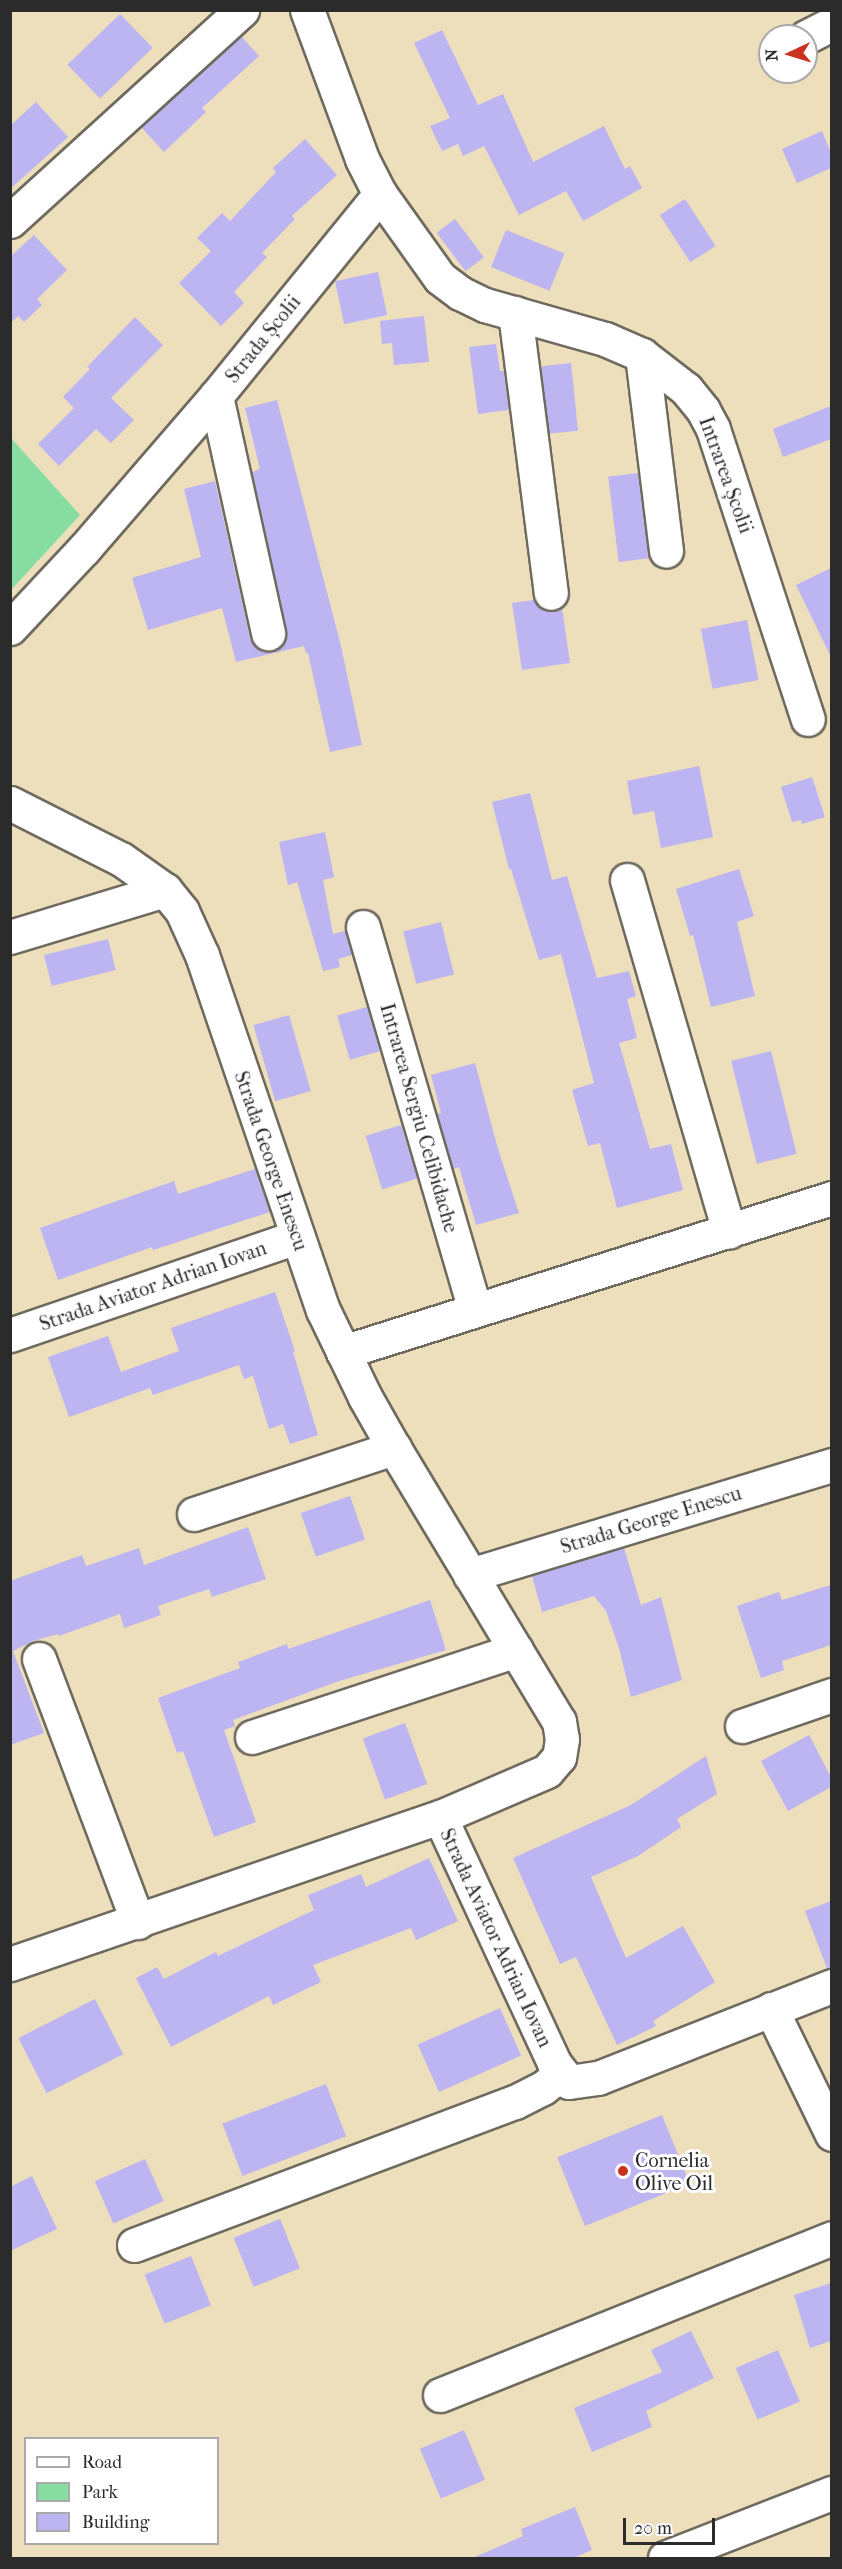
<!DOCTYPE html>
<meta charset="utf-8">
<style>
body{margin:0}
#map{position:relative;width:842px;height:2569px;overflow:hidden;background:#eddebc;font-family:"IM FELL French Canon",serif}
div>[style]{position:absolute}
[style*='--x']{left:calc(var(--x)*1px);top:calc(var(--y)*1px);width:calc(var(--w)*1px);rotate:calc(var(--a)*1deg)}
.green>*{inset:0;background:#87dda1}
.building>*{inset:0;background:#bdb4f2;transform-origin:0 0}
.roads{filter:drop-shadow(2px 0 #6f6a5e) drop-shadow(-2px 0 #6f6a5e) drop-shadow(0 2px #6f6a5e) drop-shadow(0 -2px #6f6a5e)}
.minor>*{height:33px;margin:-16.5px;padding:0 16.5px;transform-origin:16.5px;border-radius:16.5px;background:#fff}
.dots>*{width:16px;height:16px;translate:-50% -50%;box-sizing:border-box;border:3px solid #fff;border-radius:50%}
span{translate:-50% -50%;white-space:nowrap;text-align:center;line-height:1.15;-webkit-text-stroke:6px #fff;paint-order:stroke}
.street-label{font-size:20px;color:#2b2b2b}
.poi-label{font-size:20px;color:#2b2b2b}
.left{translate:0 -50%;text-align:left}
.frame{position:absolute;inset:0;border:12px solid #2b2b2b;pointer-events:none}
.legend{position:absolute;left:24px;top:2437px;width:195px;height:108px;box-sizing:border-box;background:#fff;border:2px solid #aaa;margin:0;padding:8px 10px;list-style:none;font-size:18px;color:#2b2b2b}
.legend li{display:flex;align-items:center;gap:12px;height:30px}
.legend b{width:30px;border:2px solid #aaa}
.north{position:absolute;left:758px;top:24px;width:60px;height:60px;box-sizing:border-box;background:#fff;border:2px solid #aaa;border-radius:50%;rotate:266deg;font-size:16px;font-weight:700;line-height:24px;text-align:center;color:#2b2b2b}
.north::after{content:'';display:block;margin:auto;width:21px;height:27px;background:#c8321e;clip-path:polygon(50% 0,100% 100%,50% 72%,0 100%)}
.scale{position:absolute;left:623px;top:2518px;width:92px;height:27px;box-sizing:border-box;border:3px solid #2b2b2b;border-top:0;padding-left:8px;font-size:18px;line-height:21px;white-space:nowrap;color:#2b2b2b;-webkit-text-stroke:4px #fff;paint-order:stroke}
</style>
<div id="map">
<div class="green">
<div style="clip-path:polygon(11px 438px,80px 515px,11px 590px,10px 589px)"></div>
</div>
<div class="building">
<div style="left:120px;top:14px;width:47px;height:73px;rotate:46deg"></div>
<div style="clip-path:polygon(442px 30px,478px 105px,503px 94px,533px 162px,604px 126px,625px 169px,630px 166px,642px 188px,583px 221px,566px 191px,519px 215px,484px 146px,463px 156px,458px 144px,442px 151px,430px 126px,450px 118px,414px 43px)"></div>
<div style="clip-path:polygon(241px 36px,259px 56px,202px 108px,206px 112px,164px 152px,141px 127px)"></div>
<div style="clip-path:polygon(36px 102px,68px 137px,10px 189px,10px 126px)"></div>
<div style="clip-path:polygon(822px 131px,831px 153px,831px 168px,797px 183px,782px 149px)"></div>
<div style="clip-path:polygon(305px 139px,337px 175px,292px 216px,295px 219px,262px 253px,267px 257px,234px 292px,244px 303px,221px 326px,179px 283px,211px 251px,197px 238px,222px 213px,230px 221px,276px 172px,273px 168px)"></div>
<div style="left:685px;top:199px;width:56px;height:30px;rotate:57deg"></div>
<div style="left:455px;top:219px;width:48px;height:23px;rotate:53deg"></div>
<div style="left:506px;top:230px;width:63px;height:40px;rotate:22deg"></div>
<div style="clip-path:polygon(34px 235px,67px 270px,37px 299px,42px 305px,24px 322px,18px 316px,10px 324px,10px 257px)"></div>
<div style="left:378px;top:272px;width:44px;height:44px;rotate:78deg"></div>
<div style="clip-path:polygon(424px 316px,429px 362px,394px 365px,392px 343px,382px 344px,380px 321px)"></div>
<div style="clip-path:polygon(135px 317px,163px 345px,111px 398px,134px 420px,111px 443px,96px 429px,59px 466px,38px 444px,74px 408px,63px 397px,90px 369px,87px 367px)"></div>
<div style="clip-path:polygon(496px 344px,500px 371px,504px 371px,509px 410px,478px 414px,469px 347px)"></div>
<div style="left:571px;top:363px;width:68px;height:30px;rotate:84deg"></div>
<div style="clip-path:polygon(277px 400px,341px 646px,362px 745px,330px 752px,308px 653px,306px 653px,304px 646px,236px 662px,222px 608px,148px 630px,132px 578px,201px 557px,184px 489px,215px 481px,250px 638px,255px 646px,263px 651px,273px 651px,281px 646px,286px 638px,286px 629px,252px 472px,260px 469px,245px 408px)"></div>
<div style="clip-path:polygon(831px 406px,831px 439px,783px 457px,773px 429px)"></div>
<div style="left:638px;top:473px;width:86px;height:30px;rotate:83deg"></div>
<div style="clip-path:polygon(831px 568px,831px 657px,796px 585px)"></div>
<div style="clip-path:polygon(534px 600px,544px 610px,554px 611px,562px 608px,570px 663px,522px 670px,512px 603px)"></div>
<div style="left:747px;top:620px;width:61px;height:47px;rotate:79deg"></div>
<div style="clip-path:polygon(699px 766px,713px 837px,661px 848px,654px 811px,633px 815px,627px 781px)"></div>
<div style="clip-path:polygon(812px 777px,825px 817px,802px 824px,801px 820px,792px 822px,781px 787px)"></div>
<div style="clip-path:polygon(530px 793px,552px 880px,567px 876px,597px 978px,629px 971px,636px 996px,627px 999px,637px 1038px,619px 1043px,650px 1149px,671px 1144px,683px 1190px,617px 1208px,600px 1143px,588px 1146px,572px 1090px,594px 1083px,561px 954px,539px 960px,511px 869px,509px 869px,492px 802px)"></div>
<div style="clip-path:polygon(325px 832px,334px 877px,323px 880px,333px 934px,345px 931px,352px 955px,338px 959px,340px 967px,323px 971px,297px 882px,288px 885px,279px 842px)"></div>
<div style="clip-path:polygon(739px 869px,754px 916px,737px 922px,755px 996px,711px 1007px,693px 935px,690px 936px,676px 889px)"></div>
<div style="left:441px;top:922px;width:54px;height:39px;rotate:76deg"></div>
<div style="left:108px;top:939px;width:32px;height:66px;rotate:76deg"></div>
<div style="left:367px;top:1007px;width:46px;height:31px;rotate:74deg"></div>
<div style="left:289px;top:1015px;width:79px;height:37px;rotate:74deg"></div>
<div style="left:771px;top:1051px;width:106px;height:41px;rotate:76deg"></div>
<div style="clip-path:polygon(475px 1063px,498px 1149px,519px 1213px,476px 1225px,459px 1167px,453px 1169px,437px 1114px,441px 1113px,431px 1075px)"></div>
<div style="left:401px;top:1125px;width:56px;height:37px;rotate:73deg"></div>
<div style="clip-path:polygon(255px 1169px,270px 1212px,153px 1250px,152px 1247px,58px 1280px,40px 1228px,174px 1181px,178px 1194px)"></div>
<div style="clip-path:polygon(275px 1292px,295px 1351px,293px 1352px,318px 1435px,290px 1444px,283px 1424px,269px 1429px,253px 1376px,244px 1379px,239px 1365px,153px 1395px,150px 1388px,69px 1417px,48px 1357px,108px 1336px,121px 1372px,179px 1351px,171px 1328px)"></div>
<div style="left:350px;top:1496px;width:46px;height:52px;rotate:71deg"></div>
<div style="clip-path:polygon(248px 1527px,266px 1579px,212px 1597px,209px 1589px,158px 1606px,161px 1615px,124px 1628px,120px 1614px,59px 1636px,58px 1634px,33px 1641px,13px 1651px,44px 1733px,10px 1745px,10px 1581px,82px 1555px,86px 1566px,139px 1548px,144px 1565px)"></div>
<div style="clip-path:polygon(624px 1548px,641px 1605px,661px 1597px,682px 1680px,631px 1697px,619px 1648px,606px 1611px,594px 1596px,542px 1612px,532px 1576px)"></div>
<div style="clip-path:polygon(831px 1585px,831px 1645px,782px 1661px,784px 1670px,761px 1678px,737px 1606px,779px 1592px,782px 1600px)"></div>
<div style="clip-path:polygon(430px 1600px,446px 1650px,339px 1681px,233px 1720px,235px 1726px,224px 1730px,256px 1822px,214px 1837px,183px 1751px,177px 1753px,158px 1698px,240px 1668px,238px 1662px,287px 1644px,288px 1649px)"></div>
<div style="left:405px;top:1723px;width:65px;height:45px;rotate:70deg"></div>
<div style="clip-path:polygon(809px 1735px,831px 1777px,831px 1787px,788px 1811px,761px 1761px)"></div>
<div style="clip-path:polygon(706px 1756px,717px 1794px,677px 1819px,681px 1827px,638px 1856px,591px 1877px,626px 1958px,683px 1926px,715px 1982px,653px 2021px,656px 2026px,617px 2045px,576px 1957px,560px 1964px,513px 1858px,631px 1805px)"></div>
<div style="clip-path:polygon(429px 1858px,458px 1921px,416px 1940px,411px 1928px,313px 1965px,321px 1982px,273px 2005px,269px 1996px,171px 2047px,136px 1978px,157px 1967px,164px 1979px,216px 1952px,218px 1956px,314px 1910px,308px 1895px,361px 1874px,366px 1887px)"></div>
<div style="clip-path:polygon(831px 1901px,831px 1968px,827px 1968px,805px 1911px)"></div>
<div style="left:95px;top:1999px;width:62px;height:86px;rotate:63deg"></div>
<div style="left:500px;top:2008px;width:52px;height:90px;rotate:66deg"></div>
<div style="left:326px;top:2084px;width:56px;height:111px;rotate:69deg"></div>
<div style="left:662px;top:2115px;width:74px;height:113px;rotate:68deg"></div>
<div style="left:145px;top:2159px;width:46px;height:55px;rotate:66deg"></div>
<div style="clip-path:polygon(32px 2176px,57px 2229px,10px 2251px,10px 2187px)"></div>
<div style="left:280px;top:2219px;width:53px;height:50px;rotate:68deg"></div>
<div style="left:191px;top:2256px;width:53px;height:50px;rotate:68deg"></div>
<div style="clip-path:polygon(831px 2283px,831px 2341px,810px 2348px,794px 2295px)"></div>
<div style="clip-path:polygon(691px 2331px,714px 2378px,646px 2411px,652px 2427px,592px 2452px,574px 2408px,662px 2372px,651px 2350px)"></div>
<div style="left:778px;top:2350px;width:56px;height:46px;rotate:67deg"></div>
<div style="left:464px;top:2430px;width:54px;height:48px;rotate:67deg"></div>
<div style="clip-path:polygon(575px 2507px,592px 2550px,571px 2559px,470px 2559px,523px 2536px,521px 2529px)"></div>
</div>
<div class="roads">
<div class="minor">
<div style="--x:307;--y:10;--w:159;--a:69.7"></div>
<div style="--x:362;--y:159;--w:39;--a:63"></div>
<div style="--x:380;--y:194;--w:103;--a:54.5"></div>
<div style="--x:440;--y:278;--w:25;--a:37"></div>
<div style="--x:460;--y:293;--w:28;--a:26"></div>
<div style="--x:485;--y:305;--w:125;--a:15.8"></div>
<div style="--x:605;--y:339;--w:40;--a:23.4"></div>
<div style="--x:642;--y:355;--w:56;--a:37.7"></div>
<div style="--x:686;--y:389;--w:27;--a:51"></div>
<div style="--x:703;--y:410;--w:21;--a:62"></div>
<div style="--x:713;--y:429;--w:305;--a:71.9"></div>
<div style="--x:806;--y:37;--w:29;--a:-27"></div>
<div style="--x:10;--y:221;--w:314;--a:-42.3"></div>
<div style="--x:515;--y:313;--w:282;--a:82.7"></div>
<div style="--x:642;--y:355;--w:197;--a:83"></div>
<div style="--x:216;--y:396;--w:243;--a:77.6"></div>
<div style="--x:10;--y:628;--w:108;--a:-46.9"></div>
<div style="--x:84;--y:549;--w:202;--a:-49.2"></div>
<div style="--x:216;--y:396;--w:260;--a:-50.9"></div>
<div style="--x:10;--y:803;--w:124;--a:26.8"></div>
<div style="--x:121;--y:859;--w:54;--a:35.2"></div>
<div style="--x:165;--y:890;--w:27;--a:51"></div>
<div style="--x:182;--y:911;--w:48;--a:65.6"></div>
<div style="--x:202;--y:955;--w:375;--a:71.2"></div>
<div style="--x:323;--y:1310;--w:97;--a:64.2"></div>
<div style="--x:365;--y:1397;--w:59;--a:60.4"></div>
<div style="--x:394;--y:1448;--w:319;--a:58.9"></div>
<div style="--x:559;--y:1721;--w:18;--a:81"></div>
<div style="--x:562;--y:1739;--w:18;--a:99"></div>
<div style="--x:559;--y:1757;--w:18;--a:131"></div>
<div style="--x:547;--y:1771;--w:116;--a:156.7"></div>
<div style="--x:627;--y:880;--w:366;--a:73.8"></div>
<div style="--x:363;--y:927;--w:399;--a:73.7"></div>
<div style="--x:10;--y:937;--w:162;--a:-16.9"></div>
<div style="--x:10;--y:1335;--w:302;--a:-18.9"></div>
<div style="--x:343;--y:1352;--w:513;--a:-17.48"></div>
<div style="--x:194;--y:1514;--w:211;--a:-18.3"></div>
<div style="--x:470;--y:1575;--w:378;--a:-16.9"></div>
<div style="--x:39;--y:1659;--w:281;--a:69.4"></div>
<div style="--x:742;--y:1726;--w:95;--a:-19"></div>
<div style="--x:252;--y:1737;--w:278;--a:-18.2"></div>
<div style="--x:10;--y:1964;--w:454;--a:-18.9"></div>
<div style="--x:440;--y:1817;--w:271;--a:65.1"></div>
<div style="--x:554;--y:2063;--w:24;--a:52"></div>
<div style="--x:569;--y:2082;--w:29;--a:-8"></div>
<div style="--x:598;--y:2078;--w:251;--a:-21.5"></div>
<div style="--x:771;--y:2009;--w:139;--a:64"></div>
<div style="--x:134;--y:2245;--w:407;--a:-20.6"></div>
<div style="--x:515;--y:2102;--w:31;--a:-27"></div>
<div style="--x:543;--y:2088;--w:22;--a:-39"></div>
<div style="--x:440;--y:2395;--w:422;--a:-21.8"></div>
<div style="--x:665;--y:2558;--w:179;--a:-21.3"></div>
</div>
</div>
<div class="dots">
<div style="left:623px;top:2171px;background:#c8321e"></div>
</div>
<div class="street-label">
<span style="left:263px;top:339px;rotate:-51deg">Strada Școlii</span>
<span style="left:726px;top:475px;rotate:70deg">Intrarea Școlii</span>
<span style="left:419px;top:1118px;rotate:74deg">Intrarea Sergiu Celibidache</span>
<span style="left:271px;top:1161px;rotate:71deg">Strada George Enescu</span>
<span style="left:153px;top:1286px;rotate:-19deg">Strada Aviator Adrian Iovan</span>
<span style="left:651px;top:1520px;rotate:-17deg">Strada George Enescu</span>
<span style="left:496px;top:1938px;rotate:65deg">Strada Aviator Adrian Iovan</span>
</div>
<div class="poi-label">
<span class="left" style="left:635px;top:2172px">Cornelia<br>Olive Oil</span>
</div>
<div class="frame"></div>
<ul class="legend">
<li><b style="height:8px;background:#fff"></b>Road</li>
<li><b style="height:16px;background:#87dda1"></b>Park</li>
<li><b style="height:16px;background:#bdb4f2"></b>Building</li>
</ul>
<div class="north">N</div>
<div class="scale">20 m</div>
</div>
